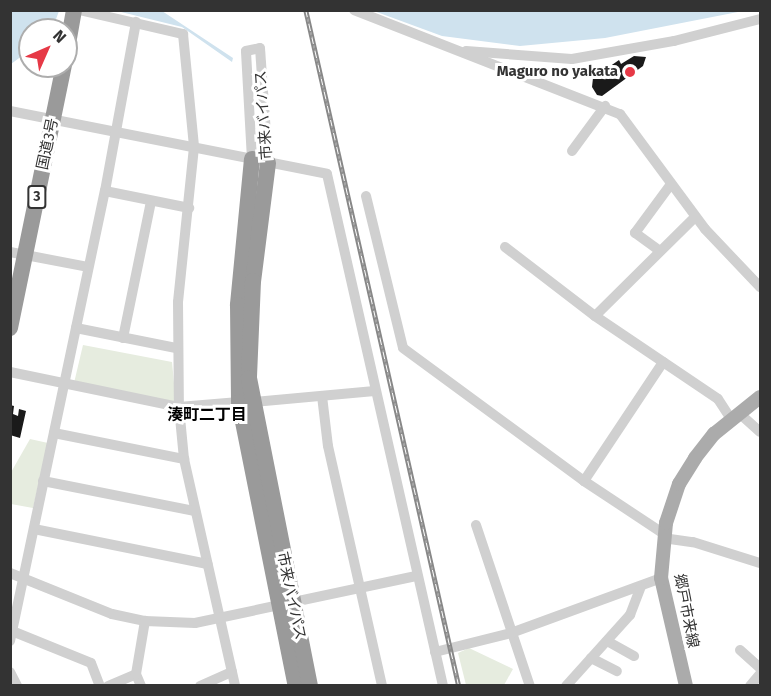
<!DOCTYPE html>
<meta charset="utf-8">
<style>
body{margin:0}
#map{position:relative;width:771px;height:696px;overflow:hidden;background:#fff;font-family:"Fira Sans","Noto Sans JP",sans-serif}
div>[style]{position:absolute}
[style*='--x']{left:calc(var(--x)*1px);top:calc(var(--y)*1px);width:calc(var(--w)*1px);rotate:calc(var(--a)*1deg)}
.green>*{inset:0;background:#e6ecdf}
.water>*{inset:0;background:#cfe2ee}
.building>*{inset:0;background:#1a1a1a}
.minor>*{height:10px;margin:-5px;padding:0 5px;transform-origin:5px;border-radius:5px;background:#d0d0d0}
.major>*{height:14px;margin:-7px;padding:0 7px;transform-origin:7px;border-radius:7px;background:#ababab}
.highway>*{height:16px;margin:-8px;padding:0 8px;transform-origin:8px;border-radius:8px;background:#9a9a9a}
.rail>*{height:4.5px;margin-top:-2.25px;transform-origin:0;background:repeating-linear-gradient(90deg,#fff 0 7px,#888 0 14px);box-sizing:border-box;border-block:2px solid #888}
.dots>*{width:16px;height:16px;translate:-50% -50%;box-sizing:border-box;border:3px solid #fff;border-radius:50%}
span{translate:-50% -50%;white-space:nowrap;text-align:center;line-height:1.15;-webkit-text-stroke:6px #fff;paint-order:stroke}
.shield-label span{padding:2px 4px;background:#fff;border:2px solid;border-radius:4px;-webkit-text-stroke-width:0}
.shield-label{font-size:14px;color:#333;font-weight:700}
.poi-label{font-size:15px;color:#333;font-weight:700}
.right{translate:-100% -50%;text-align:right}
.street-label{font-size:15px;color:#333}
.neighbourhood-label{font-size:16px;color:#000;font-weight:700}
.frame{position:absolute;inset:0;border:12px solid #333;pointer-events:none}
.north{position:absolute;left:18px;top:18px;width:60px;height:60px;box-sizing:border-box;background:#fff;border:2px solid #adadad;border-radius:50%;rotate:45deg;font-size:16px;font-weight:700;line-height:24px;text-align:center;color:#333}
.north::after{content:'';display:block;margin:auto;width:21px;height:27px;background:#e63946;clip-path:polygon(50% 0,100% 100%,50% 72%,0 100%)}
</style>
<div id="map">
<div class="green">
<div style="clip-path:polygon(83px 345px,172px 362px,176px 404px,74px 383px)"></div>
<div style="clip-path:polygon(30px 439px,48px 443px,33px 508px,11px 504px,10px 474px)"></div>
<div style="clip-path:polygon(469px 648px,513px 669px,504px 685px,466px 685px,458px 653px)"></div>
</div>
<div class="water">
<div style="clip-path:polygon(11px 10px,59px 11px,52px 30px,30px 30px,30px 50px,11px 64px)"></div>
<div style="clip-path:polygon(117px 11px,162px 11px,233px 58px,232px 62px,182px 27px)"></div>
<div style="clip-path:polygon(374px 11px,743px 11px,605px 38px,520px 46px,442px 36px)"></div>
</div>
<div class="building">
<div style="clip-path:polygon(634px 56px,646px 57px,643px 66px,602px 96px,597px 95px,592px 87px,593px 78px,619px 60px,621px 64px)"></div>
<div style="clip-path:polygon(10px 405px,14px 406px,13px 414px,18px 416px,19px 409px,26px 411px,20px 438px,10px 435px)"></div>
</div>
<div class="minor">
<div style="--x:79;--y:10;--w:107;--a:13"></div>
<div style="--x:183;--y:34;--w:114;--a:84.4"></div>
<div style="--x:194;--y:147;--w:156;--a:95.9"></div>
<div style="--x:178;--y:302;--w:105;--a:89.5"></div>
<div style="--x:179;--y:407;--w:52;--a:84.5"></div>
<div style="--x:184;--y:459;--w:233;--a:77.3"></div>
<div style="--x:354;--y:10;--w:286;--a:21.4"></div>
<div style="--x:620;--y:114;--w:143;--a:53.5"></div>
<div style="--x:705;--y:229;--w:80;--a:46.5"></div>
<div style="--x:466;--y:51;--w:106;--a:4.3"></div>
<div style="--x:572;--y:59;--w:104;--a:-10"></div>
<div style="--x:674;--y:41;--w:89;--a:-14.3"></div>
<div style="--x:10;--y:111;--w:323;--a:11.2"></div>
<div style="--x:327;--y:174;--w:525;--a:77.23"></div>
<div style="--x:572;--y:151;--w:56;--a:-53.7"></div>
<div style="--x:252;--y:159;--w:108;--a:-93.2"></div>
<div style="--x:246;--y:51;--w:14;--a:-12"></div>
<div style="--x:260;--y:48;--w:115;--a:86"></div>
<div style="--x:105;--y:191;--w:86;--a:11.4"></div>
<div style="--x:366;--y:196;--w:156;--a:76.3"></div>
<div style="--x:403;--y:348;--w:225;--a:36.3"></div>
<div style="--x:584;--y:481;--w:96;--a:33.5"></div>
<div style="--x:505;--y:247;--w:113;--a:37.5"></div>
<div style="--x:595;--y:316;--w:148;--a:34"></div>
<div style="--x:718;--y:399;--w:24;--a:57"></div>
<div style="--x:660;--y:251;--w:31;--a:-144"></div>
<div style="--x:635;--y:233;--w:61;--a:-53.7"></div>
<div style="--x:10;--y:252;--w:79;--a:10.9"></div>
<div style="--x:595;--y:316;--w:141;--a:-44.7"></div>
<div style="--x:76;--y:328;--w:102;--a:11.3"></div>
<div style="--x:123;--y:338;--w:139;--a:-78.4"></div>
<div style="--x:10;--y:372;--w:173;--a:11.7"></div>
<div style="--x:179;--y:407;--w:60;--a:-4.8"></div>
<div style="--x:322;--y:396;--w:50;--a:83.2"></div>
<div style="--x:328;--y:446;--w:246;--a:77.3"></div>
<div style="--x:253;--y:402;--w:122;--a:-5.2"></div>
<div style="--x:739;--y:413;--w:28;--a:42"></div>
<div style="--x:54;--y:433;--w:133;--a:11.3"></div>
<div style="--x:43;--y:481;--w:155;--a:11.2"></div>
<div style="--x:584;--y:481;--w:143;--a:-56.4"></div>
<div style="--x:476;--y:525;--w:170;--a:71.5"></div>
<div style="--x:34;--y:529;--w:177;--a:11.4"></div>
<div style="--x:663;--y:538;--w:30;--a:8"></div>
<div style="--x:693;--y:542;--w:70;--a:17.4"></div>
<div style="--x:10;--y:573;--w:110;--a:21.9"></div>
<div style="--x:112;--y:614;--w:34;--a:12"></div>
<div style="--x:145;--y:621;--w:50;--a:2.3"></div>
<div style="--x:195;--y:623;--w:226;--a:-12"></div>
<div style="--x:12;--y:631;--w:85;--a:22.1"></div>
<div style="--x:91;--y:663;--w:25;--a:69"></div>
<div style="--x:10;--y:641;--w:460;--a:-78.1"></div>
<div style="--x:105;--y:191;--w:172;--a:-79.6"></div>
<div style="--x:607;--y:641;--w:31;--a:29"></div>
<div style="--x:740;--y:650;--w:27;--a:42"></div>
<div style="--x:435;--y:652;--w:78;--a:-14"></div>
<div style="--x:511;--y:633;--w:160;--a:-20.1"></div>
<div style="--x:591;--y:658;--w:29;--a:27"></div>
<div style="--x:10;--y:672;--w:16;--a:63"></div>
<div style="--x:108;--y:686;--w:30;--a:-23"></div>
<div style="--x:141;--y:686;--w:13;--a:-113"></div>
<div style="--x:136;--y:674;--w:54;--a:-80.4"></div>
<div style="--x:200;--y:686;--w:35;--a:-24"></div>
<div style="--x:566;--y:686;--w:96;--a:-48"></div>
<div style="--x:630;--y:615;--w:30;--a:-69"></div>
<div style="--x:750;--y:686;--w:16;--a:-50"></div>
</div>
<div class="major">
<div style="--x:686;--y:686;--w:111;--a:-103"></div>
<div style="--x:661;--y:578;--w:55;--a:-84.8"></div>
<div style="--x:666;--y:523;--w:41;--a:-71.6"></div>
<div style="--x:679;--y:484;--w:31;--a:-58"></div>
<div style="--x:695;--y:458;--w:31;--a:-52"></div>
<div style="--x:714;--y:434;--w:59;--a:-38.8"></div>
</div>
<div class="highway">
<div style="--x:66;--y:55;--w:46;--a:-79.9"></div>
<div style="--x:252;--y:159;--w:147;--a:95.5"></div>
<div style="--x:238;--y:305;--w:97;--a:89.4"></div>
<div style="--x:239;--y:402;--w:290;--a:78.7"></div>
<div style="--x:268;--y:163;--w:119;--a:97.2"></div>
<div style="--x:253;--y:281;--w:97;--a:92.4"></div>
<div style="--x:249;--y:378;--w:314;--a:78.8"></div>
<div style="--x:10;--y:328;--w:268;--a:-78.4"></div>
</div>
<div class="rail">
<div style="--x:306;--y:10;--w:693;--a:77.25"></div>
</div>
<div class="dots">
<div style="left:630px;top:72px;background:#e63946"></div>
</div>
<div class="shield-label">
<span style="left:37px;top:197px">3</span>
</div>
<div class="poi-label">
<span class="right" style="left:618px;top:72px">Maguro no yakata</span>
</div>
<div class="street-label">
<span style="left:264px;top:115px;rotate:-94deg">市来バイパス</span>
<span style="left:48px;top:144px;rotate:-78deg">国道3号</span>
<span style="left:291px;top:596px;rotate:78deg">市来バイパス</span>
<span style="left:686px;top:611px;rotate:79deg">郷戸市来線</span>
</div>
<div class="neighbourhood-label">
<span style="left:207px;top:415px">湊町二丁目</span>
</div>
<div class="frame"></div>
<div class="north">N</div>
</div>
